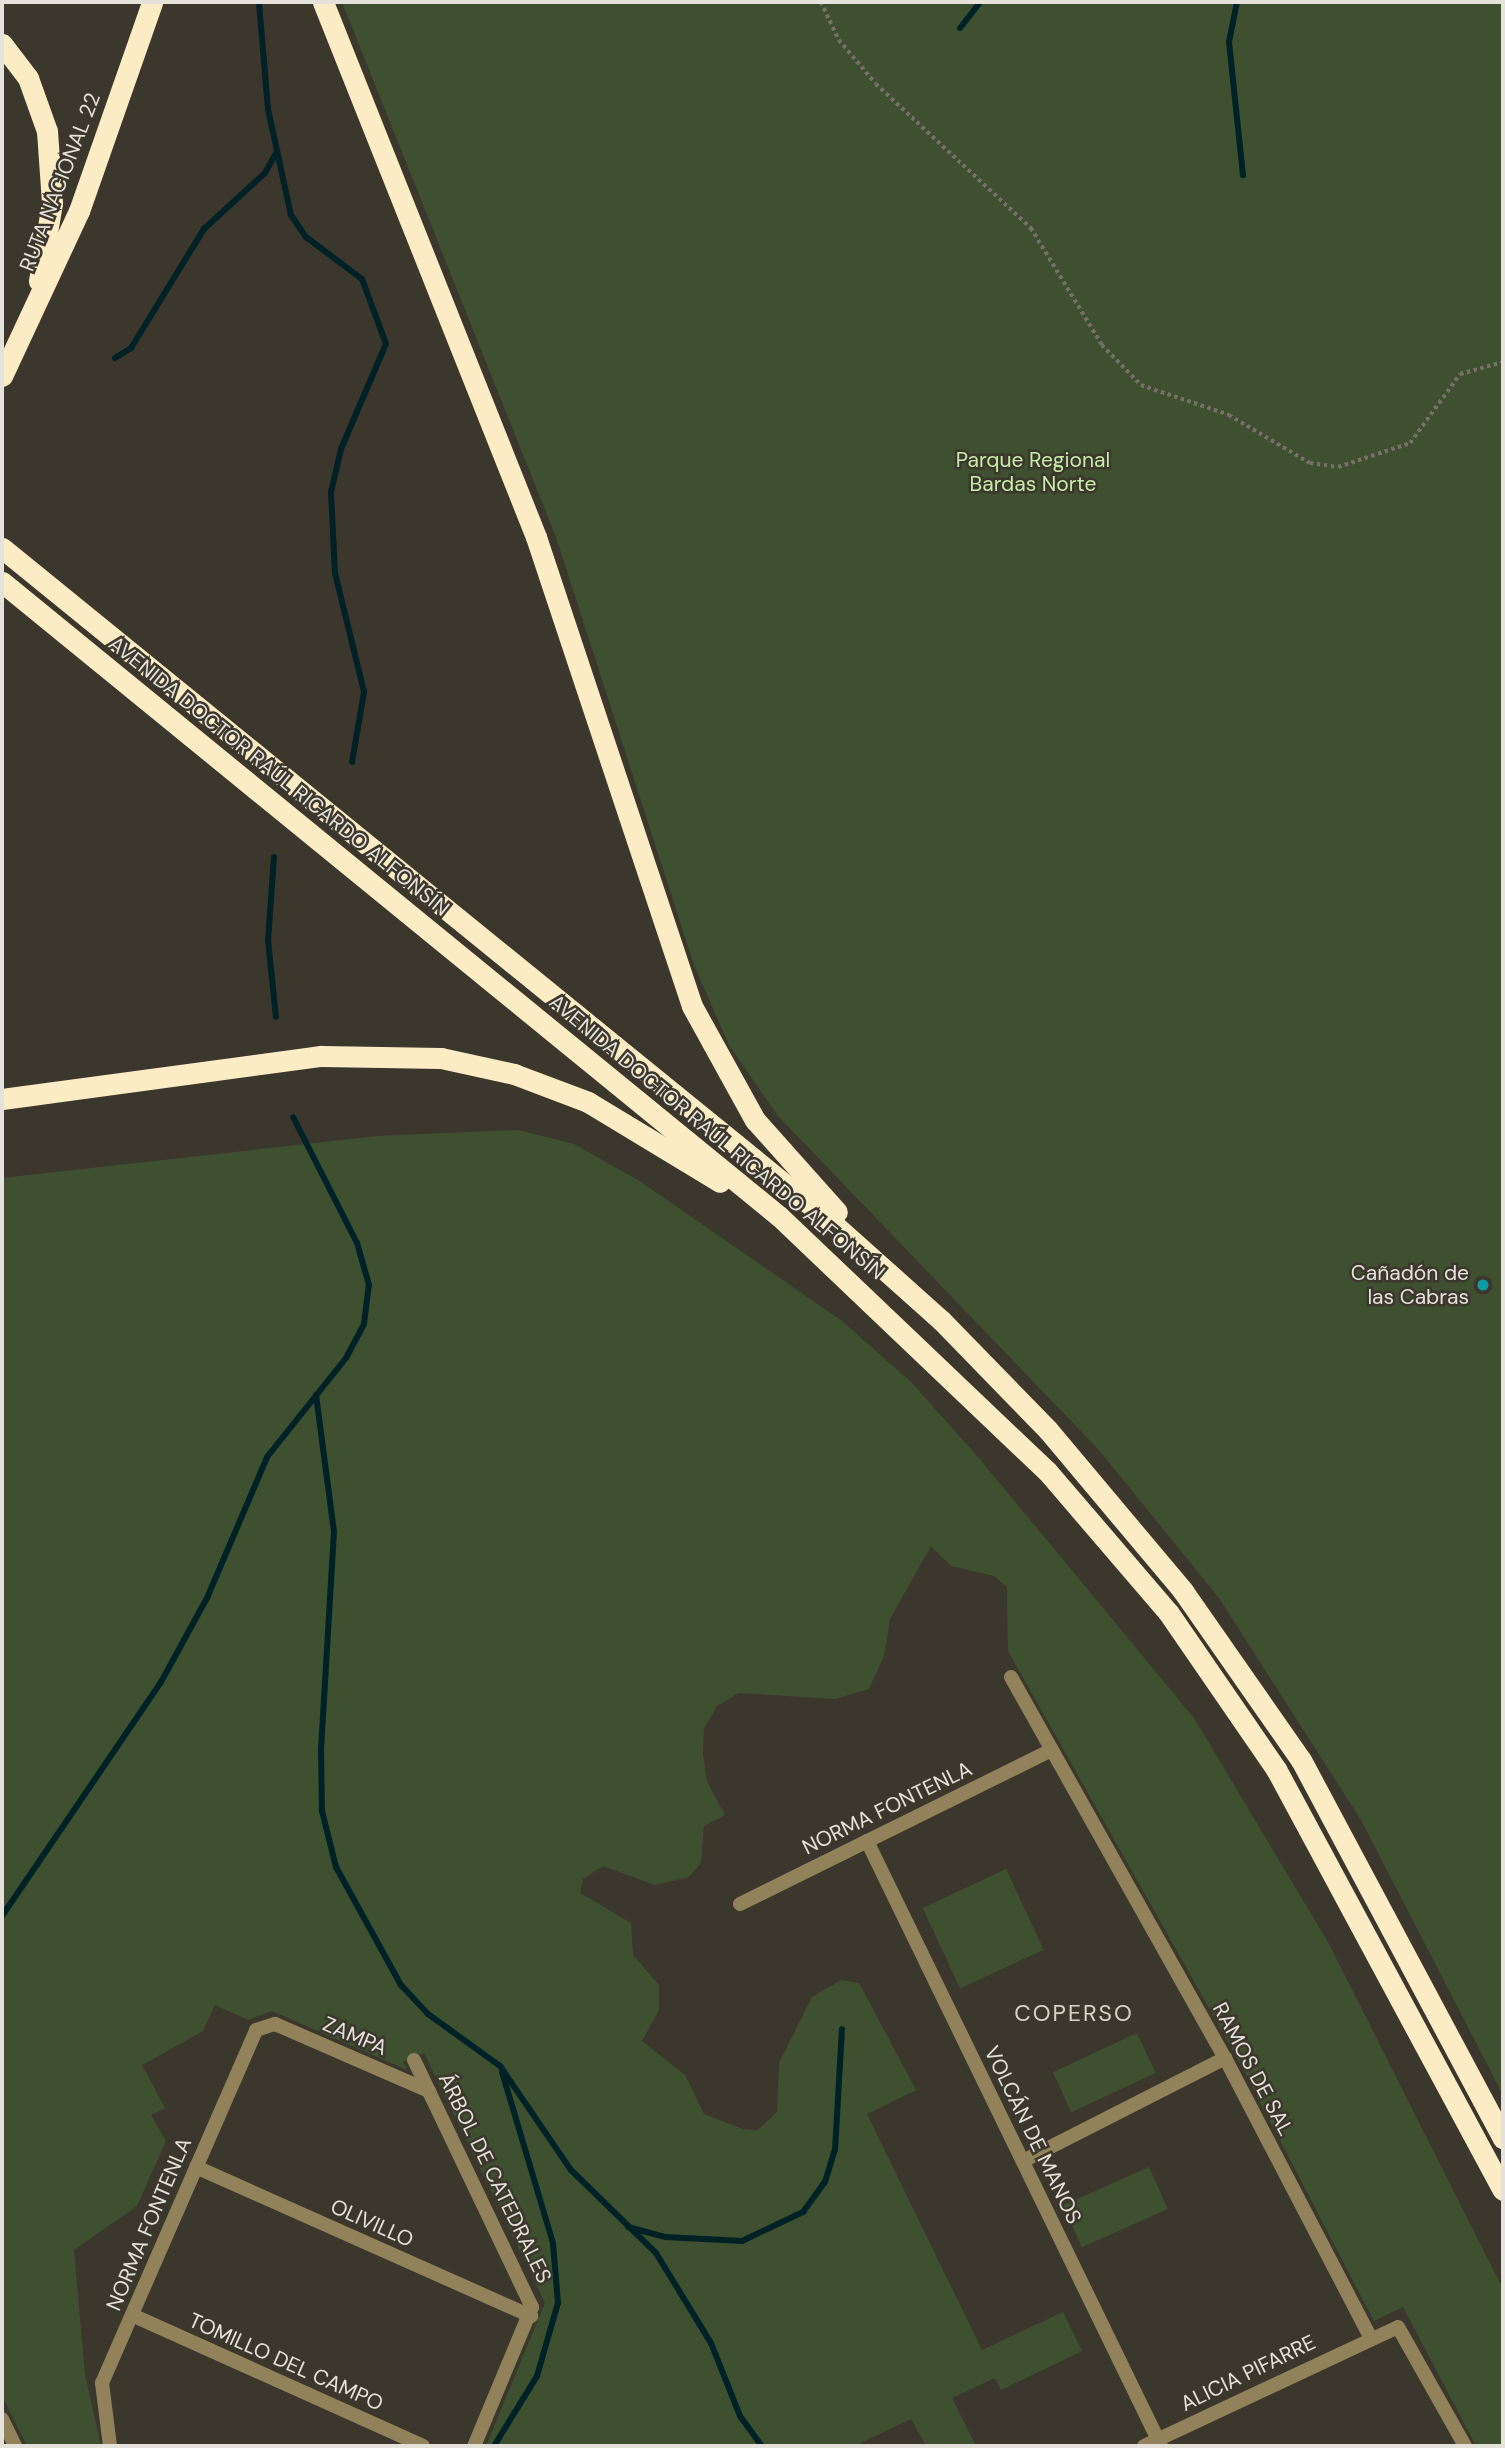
<!DOCTYPE html>
<meta charset="utf-8">
<style>
body{margin:0}
#map{position:relative;width:1505px;height:2448px;overflow:hidden;background:#3c372c;font-family:"DM Sans",sans-serif}
div>[style]{position:absolute}
[style*='--x']{left:calc(var(--x)*1px);top:calc(var(--y)*1px);width:calc(var(--w)*1px);rotate:calc(var(--a)*1deg)}
.green>*{inset:0;background:#3f5031;transform-origin:0 0}
.stream>*{height:6px;margin:-3px;padding:0 3px;transform-origin:3px;border-radius:3px;background:#002126}
.path>*{height:3.5px;margin-top:-1.75px;transform-origin:0;background:repeating-linear-gradient(90deg,#757167 0 3.5px,transparent 0 7px)}
.street>*{height:14px;margin:-7px;padding:0 7px;transform-origin:7px;border-radius:7px;background:#92825b}
.highway>*{height:21px;margin:-10.5px;padding:0 10.5px;transform-origin:10.5px;border-radius:10.5px;background:#fbecc6}
.dots>*{width:19px;height:19px;translate:-50% -50%;box-sizing:border-box;border:4px solid #3c372c;border-radius:50%}
span{translate:-50% -50%;white-space:nowrap;text-align:center;line-height:1.15;-webkit-text-stroke:5px #3c372c;paint-order:stroke}
.street-label{font-size:21px;color:#e5e2db}
.park-label{font-size:21px;color:#c6eda8}
.poi-label{font-size:21px;color:#e5e2db}
.right{translate:-100% -50%;text-align:right}
.neighbourhood-label{font-size:23px;color:#d9d3c5;letter-spacing:2px}
.frame{position:absolute;inset:0;border:4px solid #e5e2db;pointer-events:none}
</style>
<div id="map">
<div class="green">
<div style="clip-path:polygon(342px 2px,1503px 2px,1503px 2095px,1361px 1820px,1219px 1598px,1098px 1449px,778px 1116px,729px 1045px,694px 965px,556px 537px)"></div>
<div style="clip-path:polygon(518px 1130px,574px 1144px,641px 1182px,842px 1321px,912px 1383px,978px 1457px,1194px 1718px,1329px 1944px,1503px 2289px,1503px 2446px,1476px 2446px,1403px 2307px,1374px 2321px,1235px 2054px,1008px 1651px,1007px 1587px,994px 1576px,951px 1566px,931px 1546px,890px 1619px,884px 1656px,869px 1689px,835px 1699px,739px 1693px,717px 1706px,704px 1728px,703px 1754px,707px 1782px,725px 1815px,704px 1826px,701px 1863px,689px 1877px,655px 1885px,603px 1866px,583px 1879px,580px 1893px,631px 1923px,633px 1955px,659px 1985px,659px 2010px,642px 2041px,685px 2075px,704px 2114px,743px 2129px,758px 2130px,777px 2112px,779px 2063px,812px 1997px,841px 1980px,859px 1983px,916px 2090px,867px 2114px,982px 2350px,1063px 2312px,1082px 2351px,1001px 2390px,995px 2378px,952px 2398px,976px 2446px,926px 2446px,911px 2419px,854px 2446px,486px 2446px,545px 2303px,424px 2053px,403px 2062px,407px 2070px,272px 2011px,248px 2020px,215px 2005px,203px 2031px,142px 2065px,165px 2108px,151px 2115px,166px 2141px,137px 2206px,74px 2250px,85px 2375px,101px 2446px,27px 2446px,2px 2396px,2px 1178px,378px 1136px)"></div>
<div style="left:1006px;top:1869px;width:89px;height:92px;rotate:65deg"></div>
<div style="left:1137px;top:2033px;width:44px;height:93px;rotate:65deg"></div>
<div style="left:1149px;top:2167px;width:46px;height:94px;rotate:66deg"></div>
</div>
<div class="stream">
<div style="--x:259;--y:2;--w:107;--a:85.2"></div>
<div style="--x:268;--y:109;--w:108;--a:77.8"></div>
<div style="--x:291;--y:215;--w:27;--a:56"></div>
<div style="--x:306;--y:237;--w:70;--a:36.9"></div>
<div style="--x:362;--y:279;--w:69;--a:69.7"></div>
<div style="--x:386;--y:344;--w:114;--a:113.2"></div>
<div style="--x:341;--y:449;--w:44;--a:103.1"></div>
<div style="--x:331;--y:492;--w:81;--a:87.2"></div>
<div style="--x:335;--y:573;--w:122;--a:76.3"></div>
<div style="--x:364;--y:692;--w:71;--a:99.7"></div>
<div style="--x:1237;--y:2;--w:41;--a:101.3"></div>
<div style="--x:1229;--y:42;--w:134;--a:84"></div>
<div style="--x:960;--y:28;--w:33;--a:-52"></div>
<div style="--x:115;--y:358;--w:19;--a:-32"></div>
<div style="--x:131;--y:348;--w:140;--a:-58.5"></div>
<div style="--x:204;--y:229;--w:83;--a:-42.6"></div>
<div style="--x:265;--y:173;--w:25;--a:-61"></div>
<div style="--x:274;--y:857;--w:83;--a:94.1"></div>
<div style="--x:268;--y:940;--w:77;--a:84.1"></div>
<div style="--x:316;--y:1395;--w:137;--a:82.5"></div>
<div style="--x:334;--y:1531;--w:219;--a:93.4"></div>
<div style="--x:321;--y:1750;--w:61;--a:89.1"></div>
<div style="--x:322;--y:1811;--w:58;--a:76"></div>
<div style="--x:336;--y:1867;--w:135;--a:61.2"></div>
<div style="--x:401;--y:1985;--w:40;--a:47"></div>
<div style="--x:428;--y:2014;--w:89;--a:35.8"></div>
<div style="--x:500;--y:2066;--w:126;--a:55.7"></div>
<div style="--x:571;--y:2170;--w:119;--a:44.3"></div>
<div style="--x:656;--y:2253;--w:105;--a:58.6"></div>
<div style="--x:711;--y:2343;--w:79;--a:68.3"></div>
<div style="--x:740;--y:2416;--w:37;--a:54"></div>
<div style="--x:2;--y:1916;--w:283;--a:-55.8"></div>
<div style="--x:161;--y:1682;--w:96;--a:-61.3"></div>
<div style="--x:207;--y:1598;--w:153;--a:-66.9"></div>
<div style="--x:267;--y:1457;--w:127;--a:-51.4"></div>
<div style="--x:346;--y:1358;--w:38;--a:-62"></div>
<div style="--x:364;--y:1324;--w:39;--a:-83"></div>
<div style="--x:369;--y:1285;--w:44;--a:-105.9"></div>
<div style="--x:357;--y:1243;--w:141;--a:-116.9"></div>
<div style="--x:628;--y:2227;--w:39;--a:15"></div>
<div style="--x:666;--y:2237;--w:76;--a:3"></div>
<div style="--x:742;--y:2241;--w:68;--a:-25.4"></div>
<div style="--x:803;--y:2212;--w:37;--a:-54"></div>
<div style="--x:825;--y:2182;--w:34;--a:-73"></div>
<div style="--x:835;--y:2150;--w:121;--a:-86.7"></div>
<div style="--x:494;--y:2446;--w:82;--a:-58.4"></div>
<div style="--x:537;--y:2376;--w:76;--a:-74"></div>
<div style="--x:558;--y:2303;--w:60;--a:-94.8"></div>
<div style="--x:553;--y:2243;--w:178;--a:-106.6"></div>
</div>
<div class="path">
<div style="--x:821;--y:2;--w:42;--a:64.7"></div>
<div style="--x:839;--y:40;--w:57;--a:49.9"></div>
<div style="--x:876;--y:84;--w:212;--a:42.9"></div>
<div style="--x:1031;--y:228;--w:137;--a:58.7"></div>
<div style="--x:1102;--y:345;--w:56;--a:45.7"></div>
<div style="--x:1141;--y:385;--w:93;--a:18.8"></div>
<div style="--x:1229;--y:415;--w:94;--a:30.7"></div>
<div style="--x:1310;--y:463;--w:28;--a:8"></div>
<div style="--x:1338;--y:467;--w:76;--a:-18.4"></div>
<div style="--x:1410;--y:443;--w:85;--a:-54.1"></div>
<div style="--x:1460;--y:374;--w:45;--a:-15.6"></div>
</div>
<div class="street">
<div style="--x:1011;--y:1677;--w:437;--a:60.7"></div>
<div style="--x:1225;--y:2058;--w:314;--a:62.5"></div>
<div style="--x:867;--y:1841;--w:673;--a:64.08"></div>
<div style="--x:740;--y:1904;--w:348;--a:-26.3"></div>
<div style="--x:414;--y:2060;--w:274;--a:64.5"></div>
<div style="--x:532;--y:2307;--w:151;--a:112.6"></div>
<div style="--x:1023;--y:2161;--w:227;--a:-27"></div>
<div style="--x:196;--y:2167;--w:367;--a:24"></div>
<div style="--x:132;--y:2315;--w:319;--a:24.2"></div>
<div style="--x:2;--y:2419;--w:30;--a:64"></div>
<div style="--x:110;--y:2446;--w:64;--a:-97.2"></div>
<div style="--x:102;--y:2383;--w:385;--a:-66.4"></div>
<div style="--x:256;--y:2030;--w:20;--a:-18"></div>
<div style="--x:275;--y:2024;--w:168;--a:23.5"></div>
<div style="--x:1144;--y:2446;--w:280;--a:-25.1"></div>
<div style="--x:1398;--y:2327;--w:137;--a:60.6"></div>
</div>
<div class="highway">
<div style="--x:323;--y:2;--w:576;--a:68.29"></div>
<div style="--x:536;--y:537;--w:494;--a:71.6"></div>
<div style="--x:692;--y:1006;--w:130;--a:61.1"></div>
<div style="--x:755;--y:1120;--w:123;--a:48.3"></div>
<div style="--x:2;--y:44;--w:43;--a:52.6"></div>
<div style="--x:28;--y:78;--w:56;--a:70.3"></div>
<div style="--x:47;--y:131;--w:72;--a:86"></div>
<div style="--x:52;--y:203;--w:79;--a:99.5"></div>
<div style="--x:2;--y:376;--w:182;--a:-65"></div>
<div style="--x:79;--y:211;--w:221;--a:-70.7"></div>
<div style="--x:2;--y:548;--w:1066;--a:39.1"></div>
<div style="--x:829;--y:1220;--w:150;--a:41.8"></div>
<div style="--x:941;--y:1320;--w:153;--a:45.8"></div>
<div style="--x:1048;--y:1430;--w:210;--a:50"></div>
<div style="--x:1183;--y:1591;--w:206;--a:55.1"></div>
<div style="--x:1301;--y:1760;--w:429;--a:61.9"></div>
<div style="--x:2;--y:582;--w:1004;--a:39.22"></div>
<div style="--x:780;--y:1217;--w:369;--a:43.6"></div>
<div style="--x:1047;--y:1471;--w:186;--a:49.4"></div>
<div style="--x:1168;--y:1612;--w:191;--a:55.5"></div>
<div style="--x:1276;--y:1769;--w:478;--a:61.7"></div>
<div style="--x:2;--y:1099;--w:322;--a:-7.7"></div>
<div style="--x:321;--y:1056;--w:120;--a:1"></div>
<div style="--x:441;--y:1058;--w:75;--a:12.4"></div>
<div style="--x:514;--y:1074;--w:79;--a:20.7"></div>
<div style="--x:588;--y:1102;--w:154;--a:31.2"></div>
</div>
<div class="dots">
<div style="left:1483px;top:1285px;background:#0f9aa8"></div>
</div>
<div class="street-label">
<span style="left:60px;top:182px;rotate:-69deg">RUTA NACIONAL 22</span>
<span style="left:279px;top:776px;rotate:39deg">AVENIDA DOCTOR RAÚL RICARDO ALFONSÍN</span>
<span style="left:717px;top:1137px;rotate:40deg">AVENIDA DOCTOR RAÚL RICARDO ALFONSÍN</span>
<span style="left:887px;top:1808px;rotate:-26deg">NORMA FONTENLA</span>
<span style="left:355px;top:2036px;rotate:23deg">ZAMPA</span>
<span style="left:1253px;top:2069px;rotate:62deg">RAMOS DE SAL</span>
<span style="left:1033px;top:2135px;rotate:64deg">VOLCÁN DE MANOS</span>
<span style="left:495px;top:2178px;rotate:64deg">ÁRBOL DE CATEDRALES</span>
<span style="left:372px;top:2223px;rotate:24deg">OLIVILLO</span>
<span style="left:149px;top:2224px;rotate:-67deg">NORMA FONTENLA</span>
<span style="left:286px;top:2362px;rotate:24deg">TOMILLO DEL CAMPO</span>
<span style="left:1248px;top:2373px;rotate:-26deg">ALICIA PIFARRE</span>
</div>
<div class="park-label">
<span style="left:1033px;top:472px">Parque Regional<br>Bardas Norte</span>
</div>
<div class="poi-label">
<span class="right" style="left:1469px;top:1285px">Cañadón de<br>las Cabras</span>
</div>
<div class="neighbourhood-label">
<span style="left:1074px;top:2013px">COPERSO</span>
</div>
<div class="frame"></div>
</div>
